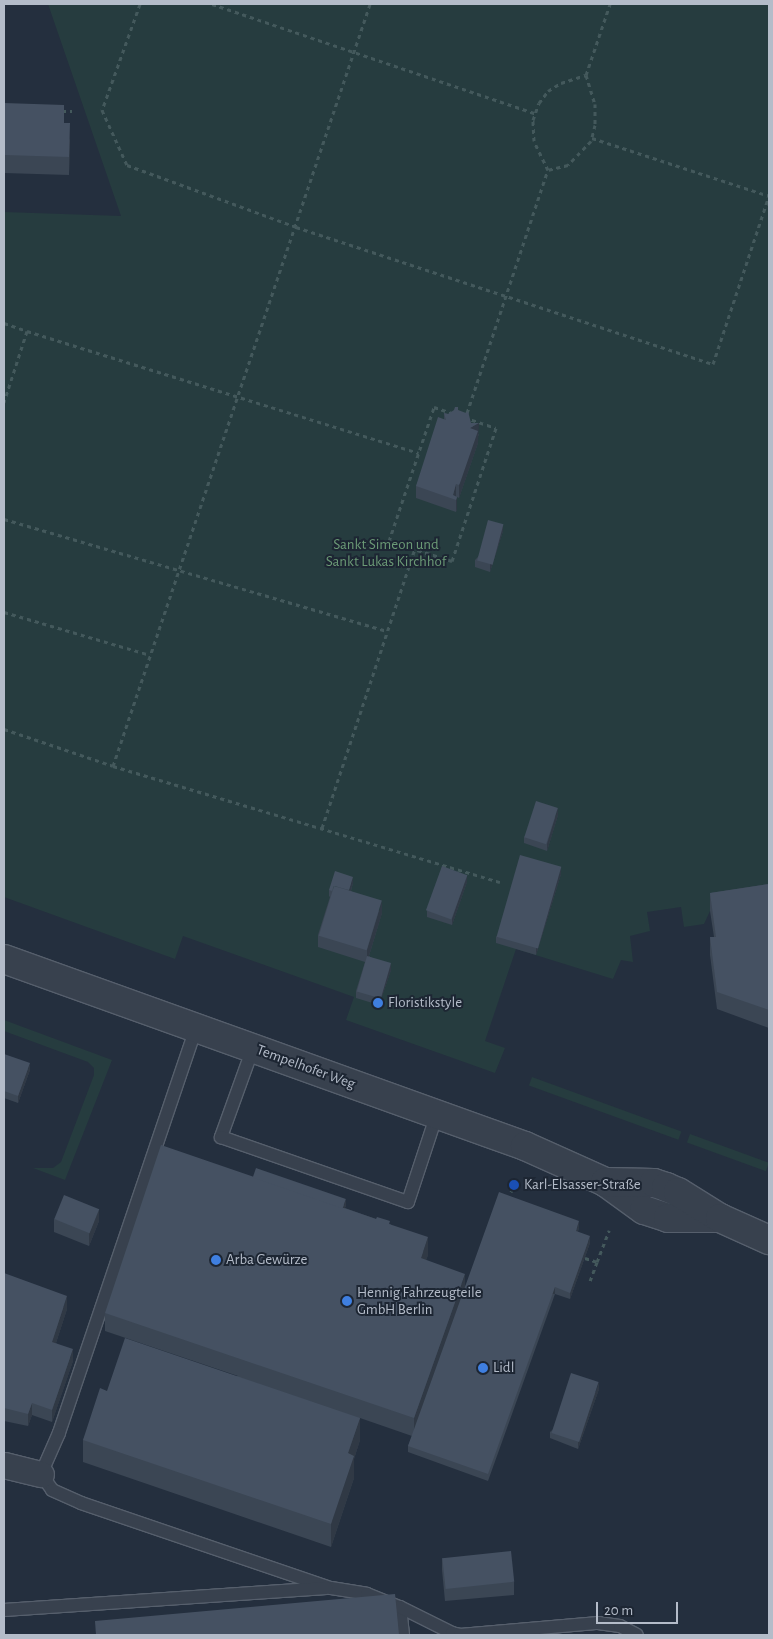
<!DOCTYPE html>
<meta charset="utf-8">
<style>
body{margin:0}
#map{position:relative;width:773px;height:1639px;overflow:hidden;background:#242f3e;font-family:"Alegreya Sans",sans-serif}
div>[style]{position:absolute}
[style*='--x']{left:calc(var(--x)*1px);top:calc(var(--y)*1px);width:calc(var(--w)*1px);rotate:calc(var(--a)*1deg)}
.green>*{inset:0;background:#263c3f;transform-origin:0 0}
.path>*{height:3px;margin-top:-1.5px;transform-origin:0;background:repeating-linear-gradient(90deg,#44595c 0 4px,transparent 0 8px)}
.roads{filter:drop-shadow(1px 0 #565f6c) drop-shadow(-1px 0 #565f6c) drop-shadow(0 1px #565f6c) drop-shadow(0 -1px #565f6c)}
.service>*{height:12px;margin:-6px;padding:0 6px;transform-origin:6px;border-radius:6px;background:#38414e}
.minor>*{height:25px;margin:-12.5px;padding:0 12.5px;transform-origin:12.5px;border-radius:12.5px;background:#38414e}
.tertiary>*{height:28px;margin:-14px;padding:0 14px;transform-origin:14px;border-radius:14px;background:#38414e}
.wall>*{inset:0;background:#3b4654}
.shaded-wall>*{inset:0;background:#303945;transform-origin:0 0}
.building>*{inset:0;background:#455162;transform-origin:0 0}
.dots>*{width:14px;height:14px;translate:-50% -50%;box-sizing:border-box;border:2px solid #1d2633;border-radius:50%}
span{translate:-50% -50%;white-space:nowrap;text-align:center;line-height:1.15;-webkit-text-stroke:4px #1d2633;paint-order:stroke}
.park-label{font-size:15px;color:#6b9a76}
.poi-label{font-size:15px;color:#b4bcc9}
.left{translate:0 -50%;text-align:left}
.street-label{font-size:15px;color:#b4bcc9}
.frame{position:absolute;inset:0;border:5px solid #b4bcc9;pointer-events:none}
.scale{position:absolute;left:596px;top:1602px;width:82px;height:22px;box-sizing:border-box;border:2px solid #b4bcc9;border-top:0;padding-left:6px;font-size:15px;line-height:18px;white-space:nowrap;color:#b4bcc9;-webkit-text-stroke:4px #1d2633;paint-order:stroke}
</style>
<div id="map">
<div class="green">
<div style="clip-path:polygon(48px 4px,769px 4px,769px 902px,710px 911px,704px 924px,684px 927px,681px 907px,647px 912px,650px 931px,630px 936px,633px 962px,621px 960px,613px 979px,516px 949px,485px 1041px,505px 1048px,495px 1073px,346px 1020px,354px 997px,183px 936px,175px 959px,4px 897px,4px 212px,121px 216px)"></div>
<div style="clip-path:polygon(4px 1020px,112px 1060px,65px 1180px,33px 1168px,53px 1168px,61px 1162px,94px 1075px,94px 1068px,88px 1062px,4px 1031px)"></div>
<div style="left:532px;top:1077px;width:159px;height:9px;rotate:20deg"></div>
<div style="left:690px;top:1134px;width:84px;height:9px;rotate:20deg"></div>
</div>
<div class="path">
<div style="--x:140;--y:4;--w:113;--a:109.7"></div>
<div style="--x:102;--y:110;--w:60;--a:65.6"></div>
<div style="--x:127;--y:165;--w:180;--a:20.1"></div>
<div style="--x:296;--y:227;--w:439;--a:18.2"></div>
<div style="--x:713;--y:364;--w:177;--a:-71.6"></div>
<div style="--x:212;--y:4;--w:343;--a:18.7"></div>
<div style="--x:586;--y:75;--w:75;--a:-71.3"></div>
<div style="--x:62;--y:111;--w:10;--a:0"></div>
<div style="--x:592;--y:138;--w:186;--a:18.1"></div>
<div style="--x:4;--y:323;--w:24;--a:19"></div>
<div style="--x:27;--y:331;--w:75;--a:107.9"></div>
<div style="--x:27;--y:331;--w:410;--a:17.3"></div>
<div style="--x:434;--y:407;--w:65;--a:18.7"></div>
<div style="--x:496;--y:428;--w:140;--a:108.3"></div>
<div style="--x:452;--y:561;--w:66;--a:-162.4"></div>
<div style="--x:389;--y:541;--w:141;--a:-71.4"></div>
<div style="--x:467;--y:413;--w:256;--a:-71.6"></div>
<div style="--x:548;--y:170;--w:32;--a:-116"></div>
<div style="--x:534;--y:141;--w:21;--a:-93"></div>
<div style="--x:533;--y:120;--w:18;--a:-71"></div>
<div style="--x:539;--y:103;--w:15;--a:-53"></div>
<div style="--x:548;--y:91;--w:15;--a:-32"></div>
<div style="--x:561;--y:83;--w:26;--a:-18"></div>
<div style="--x:586;--y:75;--w:30;--a:73"></div>
<div style="--x:595;--y:104;--w:21;--a:90"></div>
<div style="--x:595;--y:125;--w:16;--a:104"></div>
<div style="--x:591;--y:141;--w:33;--a:134"></div>
<div style="--x:568;--y:165;--w:21;--a:166"></div>
<div style="--x:4;--y:519;--w:399;--a:16.3"></div>
<div style="--x:4;--y:612;--w:152;--a:16.4"></div>
<div style="--x:4;--y:729;--w:115;--a:18.7"></div>
<div style="--x:113;--y:766;--w:404;--a:16.7"></div>
<div style="--x:113;--y:766;--w:804;--a:-71.36"></div>
<div style="--x:322;--y:828;--w:294;--a:-71.6"></div>
<div style="--x:511;--y:1192;--w:8;--a:-67"></div>
<div style="--x:585;--y:1258;--w:13;--a:18"></div>
<div style="--x:597;--y:1262;--w:20;--a:110"></div>
<div style="--x:597;--y:1262;--w:34;--a:-69"></div>
</div>
<div class="roads">
<div class="service">
<div style="--x:196;--y:1028;--w:428;--a:108.7"></div>
<div style="--x:59;--y:1433;--w:45;--a:113.7"></div>
<div style="--x:41;--y:1474;--w:19;--a:55"></div>
<div style="--x:52;--y:1490;--w:32;--a:24"></div>
<div style="--x:81;--y:1503;--w:264;--a:18.8"></div>
<div style="--x:331;--y:1588;--w:36;--a:9"></div>
<div style="--x:367;--y:1594;--w:35;--a:22"></div>
<div style="--x:253;--y:1048;--w:95;--a:109.8"></div>
<div style="--x:221;--y:1137;--w:198;--a:19.2"></div>
<div style="--x:408;--y:1202;--w:93;--a:-71.8"></div>
<div style="--x:4;--y:1610;--w:323;--a:-3.9"></div>
<div style="--x:403;--y:1635;--w:28;--a:-96"></div>
<div style="--x:400;--y:1607;--w:58;--a:26.6"></div>
<div style="--x:452;--y:1633;--w:8;--a:14"></div>
<div style="--x:460;--y:1635;--w:139;--a:-5"></div>
<div style="--x:598;--y:1623;--w:22;--a:8"></div>
<div style="--x:620;--y:1626;--w:19;--a:28"></div>
</div>
<div class="minor">
<div style="--x:4;--y:1465;--w:38;--a:14"></div>
</div>
<div class="tertiary">
<div style="--x:4;--y:959;--w:554;--a:19.74"></div>
<div style="--x:525;--y:1146;--w:88;--a:24.2"></div>
<div style="--x:605;--y:1182;--w:48;--a:35.7"></div>
<div style="--x:644;--y:1210;--w:25;--a:18"></div>
<div style="--x:668;--y:1218;--w:52;--a:0"></div>
<div style="--x:605;--y:1182;--w:49;--a:1.2"></div>
<div style="--x:654;--y:1183;--w:13;--a:18"></div>
<div style="--x:666;--y:1187;--w:13;--a:23"></div>
<div style="--x:678;--y:1192;--w:49;--a:31.8"></div>
<div style="--x:720;--y:1218;--w:54;--a:24.2"></div>
</div>
</div>
<div class="wall">
<div style="clip-path:polygon(4px 103px,64px 123px,70px 141px,69px 175px,4px 173px)"></div>
<div style="clip-path:polygon(458px 410px,471px 423px,479px 435px,478px 436px,478px 443px,460px 495px,459px 498px,457px 497px,457px 509px,456px 512px,416px 498px,416px 486px,444px 419px,444px 413px,448px 414px)"></div>
<div style="clip-path:polygon(503px 531px,490px 572px,475px 567px,475px 560px)"></div>
<div style="clip-path:polygon(558px 815px,547px 851px,524px 843px,524px 837px)"></div>
<div style="clip-path:polygon(561px 874px,536px 955px,496px 943px,496px 937px)"></div>
<div style="clip-path:polygon(467px 882px,452px 925px,427px 917px,427px 911px)"></div>
<div style="clip-path:polygon(353px 883px,351px 891px,382px 913px,369px 956px,391px 970px,379px 1005px,356px 998px,356px 991px,365px 962px,318px 947px,318px 935px,330px 897px,329px 896px,329px 890px)"></div>
<div style="clip-path:polygon(769px 884px,769px 1028px,717px 1009px,710px 955px,710px 937px,714px 937px,710px 911px,710px 893px)"></div>
<div style="clip-path:polygon(4px 1054px,30px 1070px,18px 1103px,4px 1098px)"></div>
<div style="clip-path:polygon(252px 1177px,346px 1205px,345px 1208px,390px 1224px,428px 1255px,426px 1260px,465px 1286px,579px 1227px,578px 1232px,590px 1243px,570px 1299px,555px 1294px,488px 1481px,408px 1452px,408px 1446px,412px 1436px,360px 1418px,360px 1440px,354px 1459px,354px 1478px,331px 1547px,83px 1462px,83px 1440px,107px 1391px,238px 1376px,105px 1331px,105px 1313px)"></div>
<div style="clip-path:polygon(54px 1219px,99px 1221px,89px 1246px,54px 1232px)"></div>
<div style="clip-path:polygon(4px 1273px,67px 1309px,56px 1343px,73px 1361px,52px 1422px,32px 1415px,28px 1426px,4px 1421px)"></div>
<div style="clip-path:polygon(599px 1389px,578px 1449px,550px 1438px,550px 1432px)"></div>
<div style="clip-path:polygon(442px 1558px,514px 1582px,514px 1595px,445px 1601px,442px 1570px)"></div>
</div>
<div class="shaded-wall">
<div style="clip-path:polygon(70px 123px,70px 141px,69px 175px,69px 157px)"></div>
<div style="clip-path:polygon(479px 423px,478px 443px,459px 498px,459px 485px,470px 428px)"></div>
<div style="clip-path:polygon(456px 484px,456px 497px,453px 495px)"></div>
<div style="clip-path:polygon(457px 497px,457px 509px,456px 512px,456px 500px)"></div>
<div style="clip-path:polygon(503px 524px,503px 531px,490px 572px,490px 565px)"></div>
<div style="clip-path:polygon(558px 808px,558px 815px,547px 851px,547px 844px)"></div>
<div style="clip-path:polygon(561px 867px,561px 874px,536px 955px,536px 949px)"></div>
<div style="clip-path:polygon(467px 875px,467px 882px,452px 925px,452px 919px)"></div>
<div style="clip-path:polygon(353px 877px,353px 883px,347px 902px,347px 896px)"></div>
<div style="clip-path:polygon(382px 901px,382px 913px,367px 962px,367px 950px)"></div>
<div style="clip-path:polygon(391px 963px,391px 970px,379px 1005px,379px 999px)"></div>
<div style="clip-path:polygon(30px 1063px,30px 1070px,18px 1103px,18px 1096px)"></div>
<div style="clip-path:polygon(346px 1199px,346px 1205px,339px 1224px,339px 1218px)"></div>
<div style="clip-path:polygon(99px 1209px,99px 1221px,89px 1246px,89px 1234px)"></div>
<div style="clip-path:polygon(579px 1221px,579px 1227px,576px 1238px,576px 1231px)"></div>
<div style="clip-path:polygon(590px 1236px,590px 1243px,570px 1299px,570px 1293px)"></div>
<div style="clip-path:polygon(428px 1237px,428px 1255px,421px 1276px,421px 1258px)"></div>
<div style="clip-path:polygon(465px 1274px,465px 1292px,414px 1436px,414px 1418px)"></div>
<div style="left:555px;top:1287px;width:7px;height:199px;rotate:90deg"></div>
<div style="clip-path:polygon(67px 1296px,67px 1309px,52px 1355px,52px 1342px)"></div>
<div style="clip-path:polygon(73px 1349px,73px 1361px,52px 1422px,52px 1410px)"></div>
<div style="clip-path:polygon(599px 1382px,599px 1389px,578px 1449px,578px 1442px)"></div>
<div style="clip-path:polygon(32px 1403px,32px 1415px,28px 1426px,28px 1414px)"></div>
<div style="clip-path:polygon(360px 1418px,360px 1440px,354px 1459px,354px 1478px,331px 1547px,331px 1524px,348px 1453px)"></div>
</div>
<div class="building">
<div style="clip-path:polygon(4px 103px,64px 105px,64px 123px,70px 123px,69px 157px,4px 155px)"></div>
<div style="clip-path:polygon(455px 407px,458px 407px,458px 410px,466px 413px,468px 411px,471px 423px,479px 423px,470px 428px,478px 431px,460px 483px,459px 485px,456px 484px,453px 495px,457px 497px,456px 500px,416px 486px,438px 417px,446px 420px,444px 413px,448px 414px,454px 410px)"></div>
<div style="left:488px;top:520px;width:16px;height:42px;rotate:15deg"></div>
<div style="left:536px;top:801px;width:23px;height:38px;rotate:18deg"></div>
<div style="left:520px;top:855px;width:43px;height:85px;rotate:16deg"></div>
<div style="left:442px;top:866px;width:27px;height:47px;rotate:20deg"></div>
<div style="clip-path:polygon(335px 871px,353px 877px,349px 890px,334px 886px,332px 891px,329px 890px)"></div>
<div style="clip-path:polygon(769px 884px,769px 1010px,717px 992px,710px 937px,716px 937px,710px 893px)"></div>
<div style="left:334px;top:886px;width:50px;height:52px;rotate:17deg"></div>
<div style="left:367px;top:956px;width:25px;height:37px;rotate:16deg"></div>
<div style="clip-path:polygon(4px 1054px,30px 1063px,18px 1096px,4px 1091px)"></div>
<div style="clip-path:polygon(161px 1145px,376px 1219px,377px 1217px,390px 1221px,389px 1224px,428px 1237px,421px 1258px,465px 1274px,414px 1418px,105px 1313px)"></div>
<div style="left:256px;top:1168px;width:95px;height:10px;rotate:19deg"></div>
<div style="clip-path:polygon(499px 1192px,579px 1221px,576px 1231px,590px 1236px,570px 1293px,555px 1287px,488px 1474px,408px 1446px)"></div>
<div style="left:64px;top:1195px;width:38px;height:26px;rotate:22deg"></div>
<div style="clip-path:polygon(4px 1273px,67px 1296px,52px 1342px,73px 1349px,52px 1410px,32px 1403px,28px 1414px,4px 1408px)"></div>
<div style="clip-path:polygon(125px 1338px,360px 1418px,348px 1453px,354px 1456px,331px 1524px,83px 1440px,100px 1388px,107px 1391px)"></div>
<div style="left:571px;top:1373px;width:29px;height:63px;rotate:18deg"></div>
<div style="left:511px;top:1551px;width:31px;height:69px;rotate:84deg"></div>
<div style="clip-path:polygon(395px 1594px,399px 1635px,96px 1635px,95px 1621px)"></div>
</div>
<div class="dots">
<div style="left:378px;top:1003px;background:#3f7fe0"></div>
<div style="left:514px;top:1185px;background:#1a4fb4"></div>
<div style="left:216px;top:1260px;background:#3f7fe0"></div>
<div style="left:347px;top:1301px;background:#3f7fe0"></div>
<div style="left:483px;top:1368px;background:#3f7fe0"></div>
</div>
<div class="park-label">
<span style="left:386px;top:553px">Sankt Simeon und<br>Sankt Lukas Kirchhof</span>
</div>
<div class="poi-label">
<span class="left" style="left:388px;top:1003px">Floristikstyle</span>
<span class="left" style="left:524px;top:1185px">Karl-Elsasser-Straße</span>
<span class="left" style="left:226px;top:1260px">Arba Gewürze</span>
<span class="left" style="left:357px;top:1301px">Hennig Fahrzeugteile<br>GmbH Berlin</span>
<span class="left" style="left:493px;top:1368px">Lidl</span>
</div>
<div class="street-label">
<span style="left:306px;top:1067px;rotate:20deg">Tempelhofer Weg</span>
</div>
<div class="frame"></div>
<div class="scale">20 m</div>
</div>
